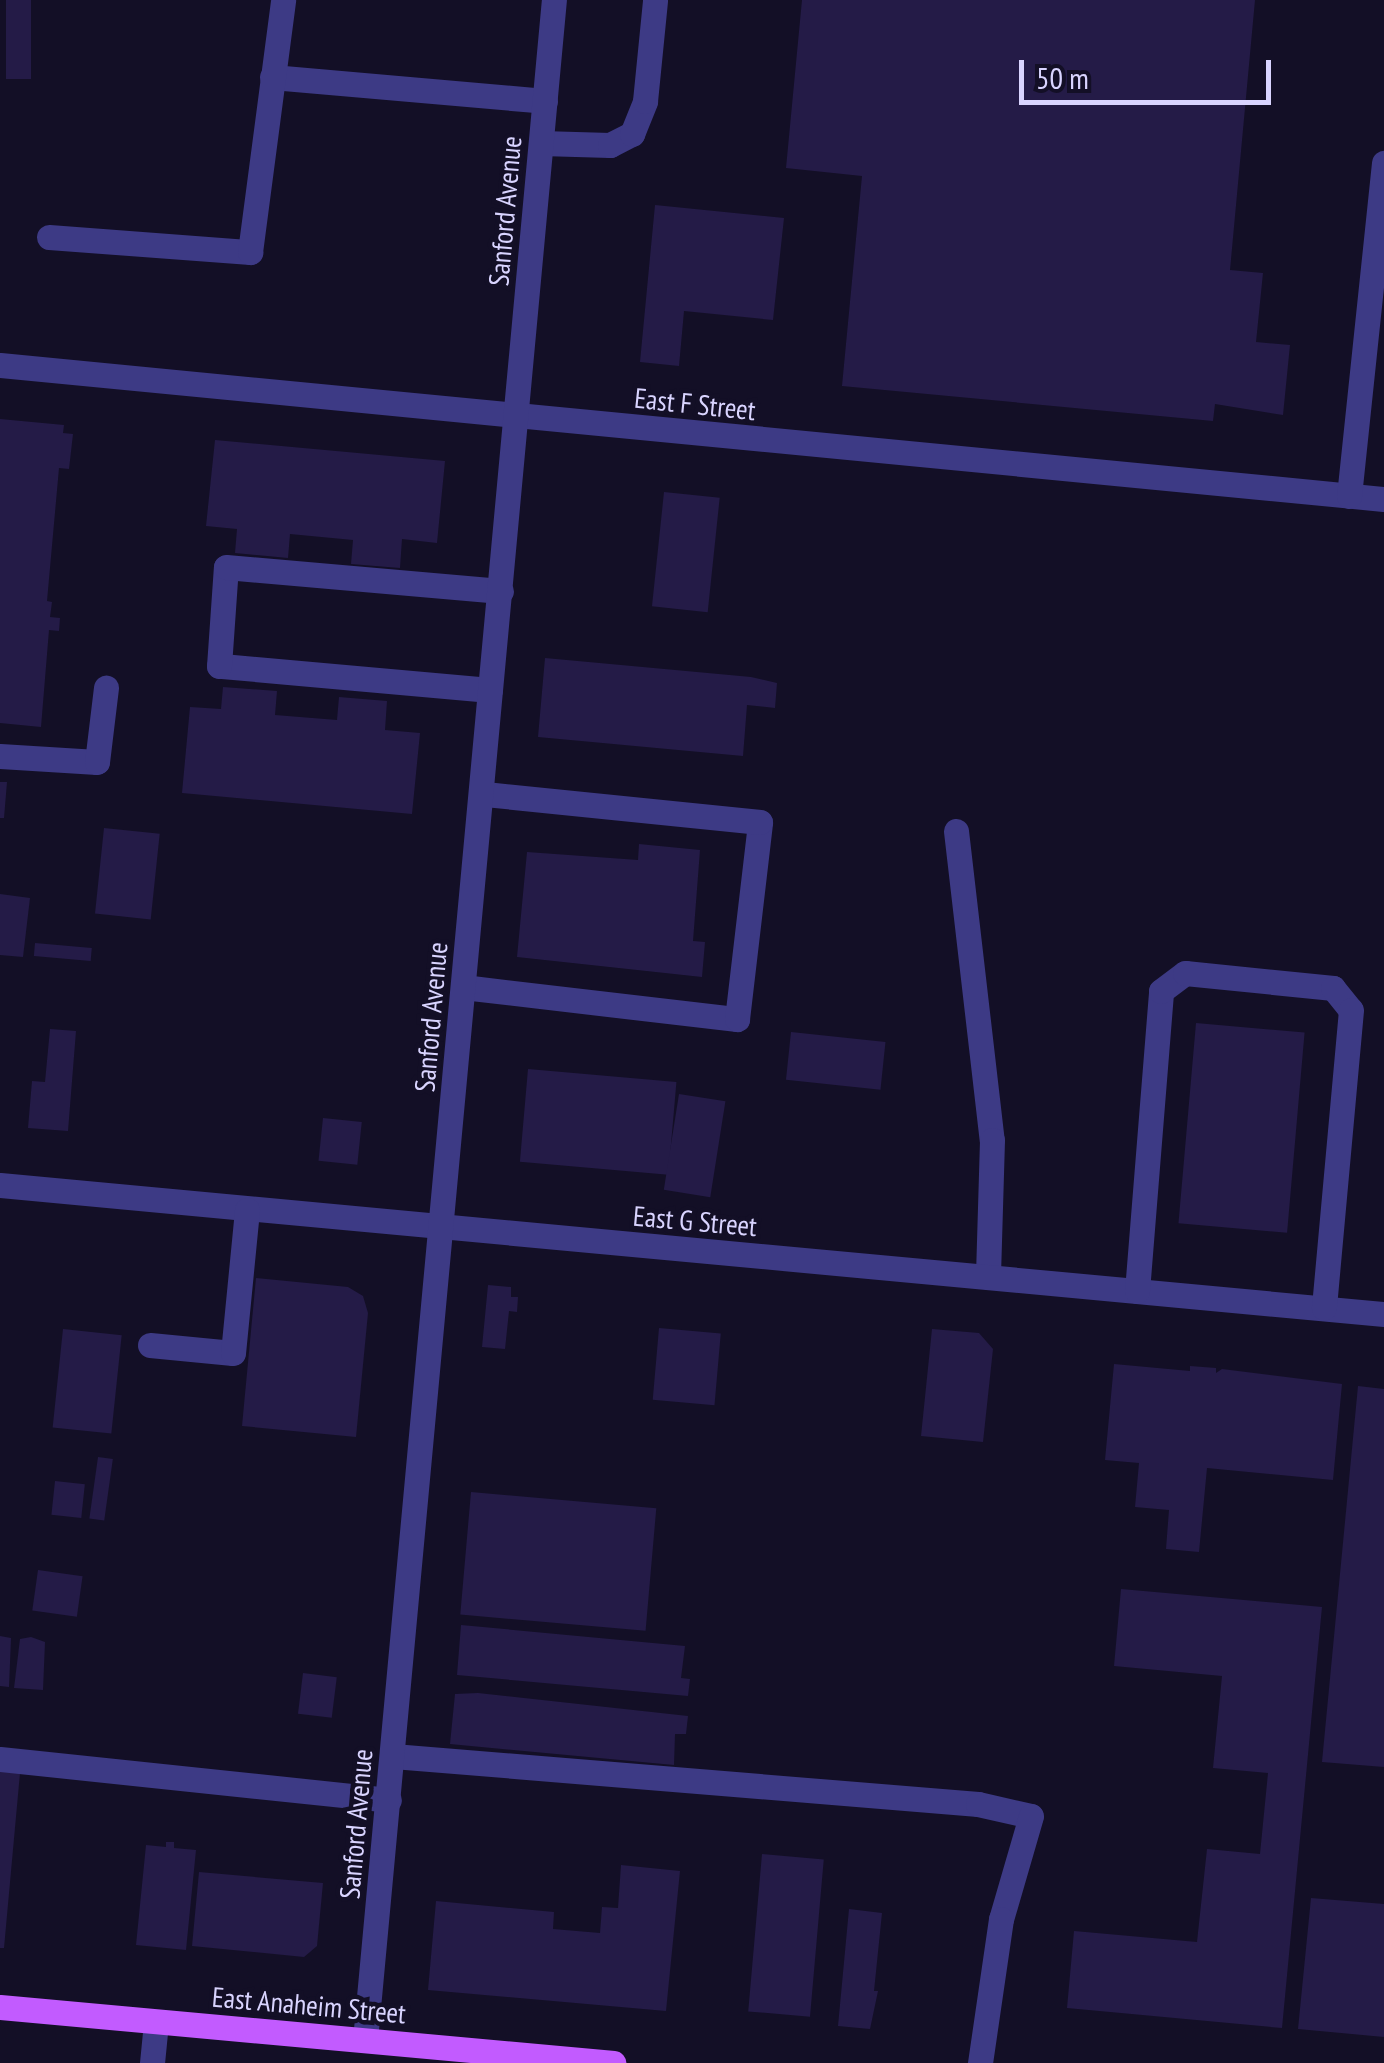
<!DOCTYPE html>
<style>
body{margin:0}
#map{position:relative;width:1384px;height:2063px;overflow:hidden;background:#130f26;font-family:"PT Sans Narrow",sans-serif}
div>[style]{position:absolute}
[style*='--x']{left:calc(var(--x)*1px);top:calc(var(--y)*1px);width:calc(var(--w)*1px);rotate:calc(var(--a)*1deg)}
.building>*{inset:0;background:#241b47;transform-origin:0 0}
.minor>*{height:25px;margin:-12.5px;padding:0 12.5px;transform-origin:12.5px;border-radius:12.5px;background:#3d3a85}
.major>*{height:25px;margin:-12.5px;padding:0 12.5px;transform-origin:12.5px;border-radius:12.5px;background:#c25bff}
span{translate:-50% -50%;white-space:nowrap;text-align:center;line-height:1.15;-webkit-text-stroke:9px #130f26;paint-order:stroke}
.street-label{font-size:28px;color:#d9d4ff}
.scale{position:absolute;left:1019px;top:60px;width:252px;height:45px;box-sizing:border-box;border:5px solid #d9d4ff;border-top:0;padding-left:12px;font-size:30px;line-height:35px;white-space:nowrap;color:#d9d4ff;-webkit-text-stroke:8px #130f26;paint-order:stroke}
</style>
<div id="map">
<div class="building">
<div style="left:6px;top:0;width:25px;height:79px"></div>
<div style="clip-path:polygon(802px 0,1255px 0,1230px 270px,1263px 273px,1256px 342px,1290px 345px,1283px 415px,1215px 404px,1213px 421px,842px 386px,862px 176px,786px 168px)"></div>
<div style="clip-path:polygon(655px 205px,784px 218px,773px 320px,684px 311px,679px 366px,640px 362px)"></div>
<div style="clip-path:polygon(0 419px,64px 425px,63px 433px,73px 434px,69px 469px,59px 468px,47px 601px,52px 602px,50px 617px,60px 618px,59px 631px,49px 630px,41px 727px,0 723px)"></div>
<div style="clip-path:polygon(215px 440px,445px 461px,437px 543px,402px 539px,400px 568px,351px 564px,353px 540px,290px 534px,288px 558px,235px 553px,237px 529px,206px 526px)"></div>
<div style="left:664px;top:492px;width:56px;height:115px;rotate:6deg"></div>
<div style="clip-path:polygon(545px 658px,751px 677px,777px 683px,775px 708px,747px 705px,743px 756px,538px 737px)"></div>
<div style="clip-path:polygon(223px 687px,277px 691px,275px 715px,337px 720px,339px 697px,387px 701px,385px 730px,420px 733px,412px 814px,182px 793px,190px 707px,221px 709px)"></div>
<div style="clip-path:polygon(0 782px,7px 782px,4px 818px,0 818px)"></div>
<div style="left:104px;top:828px;width:56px;height:86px;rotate:6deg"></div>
<div style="clip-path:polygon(639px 844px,700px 850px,693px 941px,705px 942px,702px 977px,517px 957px,527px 852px,638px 860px)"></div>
<div style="clip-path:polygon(0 894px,30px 898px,23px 957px,0 955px)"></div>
<div style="left:35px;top:943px;width:57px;height:13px;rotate:5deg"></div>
<div style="left:1196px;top:1023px;width:109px;height:201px;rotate:5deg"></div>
<div style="clip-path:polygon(50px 1029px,76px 1031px,68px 1131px,28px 1128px,32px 1081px,45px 1082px)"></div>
<div style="left:791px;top:1032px;width:95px;height:48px;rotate:6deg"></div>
<div style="left:528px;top:1069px;width:149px;height:93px;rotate:5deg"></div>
<div style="left:679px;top:1094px;width:47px;height:97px;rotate:9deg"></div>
<div style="left:323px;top:1118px;width:39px;height:43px;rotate:6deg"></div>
<div style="clip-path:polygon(256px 1278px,348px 1287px,363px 1296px,368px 1313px,356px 1437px,242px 1426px)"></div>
<div style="clip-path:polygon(488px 1285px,511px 1287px,511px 1297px,518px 1297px,517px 1312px,509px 1311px,505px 1349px,482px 1347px)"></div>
<div style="left:659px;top:1328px;width:62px;height:72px;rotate:5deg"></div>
<div style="left:63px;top:1329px;width:59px;height:99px;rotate:6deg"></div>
<div style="clip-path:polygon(932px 1329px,979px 1333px,993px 1349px,983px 1442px,921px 1436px)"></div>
<div style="clip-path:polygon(1114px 1364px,1190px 1371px,1190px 1366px,1216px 1368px,1216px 1373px,1222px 1369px,1342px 1384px,1333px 1480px,1207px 1468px,1199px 1552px,1166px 1549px,1169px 1510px,1135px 1507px,1139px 1463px,1105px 1460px)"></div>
<div style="clip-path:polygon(1358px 1386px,1384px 1389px,1384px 1767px,1322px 1762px)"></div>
<div style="left:98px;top:1457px;width:15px;height:62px;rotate:8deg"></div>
<div style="left:55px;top:1481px;width:30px;height:34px;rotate:6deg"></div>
<div style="left:471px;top:1492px;width:186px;height:123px;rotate:5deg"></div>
<div style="left:38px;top:1570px;width:45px;height:41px;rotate:8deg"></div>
<div style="clip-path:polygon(1121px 1589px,1322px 1607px,1282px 2028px,1067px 2008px,1074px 1931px,1197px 1942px,1207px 1849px,1260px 1854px,1268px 1773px,1213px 1768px,1222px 1676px,1114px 1666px)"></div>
<div style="clip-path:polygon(461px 1625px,685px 1646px,681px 1678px,690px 1679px,688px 1696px,457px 1675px)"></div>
<div style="clip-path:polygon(0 1636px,11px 1638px,9px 1687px,0 1686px)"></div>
<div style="clip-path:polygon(31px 1637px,45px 1642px,43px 1690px,14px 1688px,20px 1639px)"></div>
<div style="left:303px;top:1673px;width:34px;height:41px;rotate:7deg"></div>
<div style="clip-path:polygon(478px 1693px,688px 1716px,686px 1734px,675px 1734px,674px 1765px,450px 1744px,455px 1694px)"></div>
<div style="clip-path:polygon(0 1771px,20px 1773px,4px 1948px,0 1948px)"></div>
<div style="clip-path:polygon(166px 1842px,174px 1842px,174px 1848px,196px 1850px,186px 1950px,136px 1945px,146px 1845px,166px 1847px)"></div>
<div style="left:762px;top:1854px;width:62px;height:158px;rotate:5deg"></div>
<div style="clip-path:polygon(621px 1865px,680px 1871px,666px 2011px,428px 1990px,436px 1901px,554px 1912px,553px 1929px,600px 1933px,602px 1907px,618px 1908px)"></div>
<div style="clip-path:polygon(199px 1872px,323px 1883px,317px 1946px,304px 1957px,192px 1946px)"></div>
<div style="clip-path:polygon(1311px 1898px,1384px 1904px,1384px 2037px,1298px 2029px)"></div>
<div style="clip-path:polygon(849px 1909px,882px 1913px,874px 1991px,878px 1991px,870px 2029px,838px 2026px)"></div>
</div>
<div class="minor">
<div style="--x:272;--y:77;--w:274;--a:5"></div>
<div style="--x:541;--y:143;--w:69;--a:1.7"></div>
<div style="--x:610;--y:145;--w:25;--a:-27"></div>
<div style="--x:632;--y:134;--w:35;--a:-68"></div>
<div style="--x:645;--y:101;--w:101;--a:-84.3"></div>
<div style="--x:49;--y:237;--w:202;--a:4.3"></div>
<div style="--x:250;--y:252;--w:254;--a:-82.5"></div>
<div style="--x:0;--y:365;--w:1390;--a:5.53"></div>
<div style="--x:1349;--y:496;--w:335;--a:-84"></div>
<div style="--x:490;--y:690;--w:272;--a:-174.9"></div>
<div style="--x:219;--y:666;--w:99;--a:-86"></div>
<div style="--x:226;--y:567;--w:276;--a:5"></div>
<div style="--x:0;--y:756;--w:97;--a:3.5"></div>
<div style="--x:97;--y:762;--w:75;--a:-83.1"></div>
<div style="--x:956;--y:831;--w:311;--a:83.4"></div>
<div style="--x:992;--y:1140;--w:137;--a:91.7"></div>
<div style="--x:463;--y:987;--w:276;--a:6.7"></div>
<div style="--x:737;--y:1019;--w:198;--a:-83.3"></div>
<div style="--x:760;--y:822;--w:279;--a:-174.2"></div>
<div style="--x:0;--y:1185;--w:1390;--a:5.33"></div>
<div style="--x:1137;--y:1291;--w:301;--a:-85.4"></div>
<div style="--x:1161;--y:991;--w:30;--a:-37"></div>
<div style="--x:1185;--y:973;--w:149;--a:5.8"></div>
<div style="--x:1333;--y:988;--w:28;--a:51"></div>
<div style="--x:1351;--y:1010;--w:299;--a:95.2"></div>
<div style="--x:150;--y:1345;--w:83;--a:5.5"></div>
<div style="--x:233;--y:1353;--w:144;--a:-84.4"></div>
<div style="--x:393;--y:1756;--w:587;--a:4.69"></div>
<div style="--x:978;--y:1804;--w:54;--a:12.8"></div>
<div style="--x:1031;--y:1816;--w:107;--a:106.2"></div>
<div style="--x:1001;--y:1919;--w:146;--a:98.3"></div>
<div style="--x:0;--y:1759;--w:391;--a:6"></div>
<div style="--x:365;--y:2040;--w:2049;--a:-84.71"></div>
<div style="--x:152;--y:2063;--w:41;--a:-84.4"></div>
</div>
<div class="major">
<div style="--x:0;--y:2007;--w:616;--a:5.22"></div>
</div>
<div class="street-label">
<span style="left:505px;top:211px;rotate:-85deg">Sanford Avenue</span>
<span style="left:695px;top:404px;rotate:6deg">East F Street</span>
<span style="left:431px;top:1017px;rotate:-85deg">Sanford Avenue</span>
<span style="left:695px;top:1221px;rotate:5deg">East G Street</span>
<span style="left:356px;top:1824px;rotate:-85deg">Sanford Avenue</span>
<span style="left:309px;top:2005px;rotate:5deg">East Anaheim Street</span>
</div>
<div class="scale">50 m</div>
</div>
